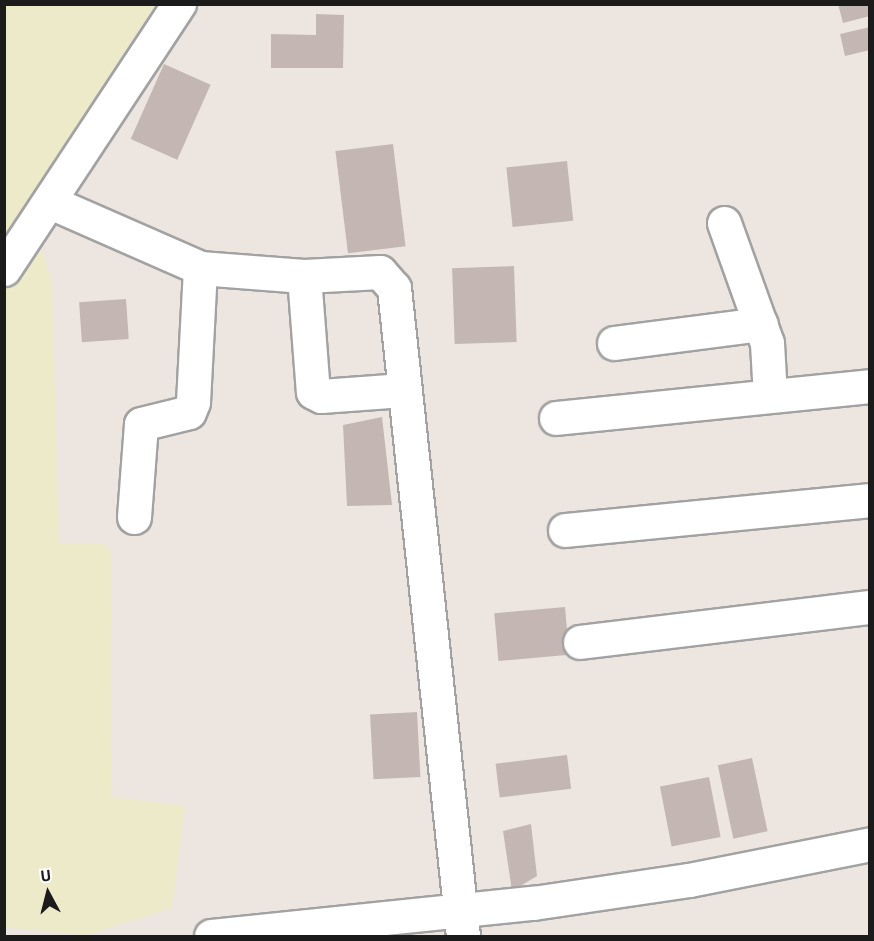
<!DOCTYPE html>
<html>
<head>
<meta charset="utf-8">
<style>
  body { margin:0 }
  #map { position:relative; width:874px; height:941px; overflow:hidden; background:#ede6e0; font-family:"Titillium Web",sans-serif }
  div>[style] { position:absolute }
  .farmland>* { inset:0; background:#edeaca }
  .building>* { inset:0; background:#c4b7b3; transform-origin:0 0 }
  .roads { filter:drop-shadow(2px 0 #a2a2a2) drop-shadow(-2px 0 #a2a2a2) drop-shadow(0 2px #a2a2a2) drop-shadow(0 -2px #a2a2a2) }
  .minor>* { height:33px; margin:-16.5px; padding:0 16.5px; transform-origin:16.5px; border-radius:16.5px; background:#fff }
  span { translate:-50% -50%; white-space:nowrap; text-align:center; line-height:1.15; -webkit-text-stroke:4.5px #fff; paint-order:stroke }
  .frame { position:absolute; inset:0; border:6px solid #1b1b1b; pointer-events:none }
  .north { position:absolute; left:18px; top:863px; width:60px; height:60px; -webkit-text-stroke:4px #fff; paint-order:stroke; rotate:353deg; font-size:16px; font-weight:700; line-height:24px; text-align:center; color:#1b1b1b }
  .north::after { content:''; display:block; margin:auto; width:21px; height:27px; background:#1b1b1b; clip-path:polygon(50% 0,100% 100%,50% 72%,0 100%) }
</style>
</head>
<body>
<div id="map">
  <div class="farmland">
    <div style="clip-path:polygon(5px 4px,155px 5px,5px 235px,4px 5px)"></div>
    <div style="clip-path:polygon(26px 251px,44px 253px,52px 284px,59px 544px,104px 544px,112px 552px,111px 797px,185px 806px,172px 908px,86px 935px,5px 927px,4px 284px)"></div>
  </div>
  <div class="building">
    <div style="clip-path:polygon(838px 4px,870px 4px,870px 16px,843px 23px)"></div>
    <div style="clip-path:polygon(316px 14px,344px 15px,343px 68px,271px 68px,271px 34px,316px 35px)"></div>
    <div style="clip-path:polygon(870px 27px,870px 50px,845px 56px,840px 34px)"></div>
    <div style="left:164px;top:64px;width:51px;height:82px;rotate:24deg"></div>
    <div style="left:393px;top:144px;width:103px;height:58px;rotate:83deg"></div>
    <div style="left:567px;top:161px;width:60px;height:61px;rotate:84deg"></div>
    <div style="left:514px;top:266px;width:76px;height:62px;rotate:88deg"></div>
    <div style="left:126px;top:299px;width:40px;height:47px;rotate:86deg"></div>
    <div style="clip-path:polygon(382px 417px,392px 505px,347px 506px,343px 425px)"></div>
    <div style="left:565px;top:607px;width:48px;height:71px;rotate:85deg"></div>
    <div style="left:417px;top:712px;width:65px;height:47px;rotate:87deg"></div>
    <div style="left:567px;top:755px;width:34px;height:72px;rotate:83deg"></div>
    <div style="left:752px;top:758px;width:75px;height:35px;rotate:78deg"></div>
    <div style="left:709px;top:777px;width:61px;height:50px;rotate:79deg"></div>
    <div style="clip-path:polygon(531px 824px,537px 876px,512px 891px,503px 831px)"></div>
  </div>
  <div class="roads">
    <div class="minor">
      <div style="left:50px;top:202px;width:164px;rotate:23.7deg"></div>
      <div style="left:200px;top:268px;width:104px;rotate:4.4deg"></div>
      <div style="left:304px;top:276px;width:76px;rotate:-3deg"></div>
      <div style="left:380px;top:272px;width:21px;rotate:49deg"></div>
      <div style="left:394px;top:288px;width:652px;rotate:83.92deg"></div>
      <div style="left:724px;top:223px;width:127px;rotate:70.3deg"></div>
      <div style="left:767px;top:343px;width:53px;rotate:86.8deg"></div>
      <div style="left:4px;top:269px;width:318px;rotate:-56.6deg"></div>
      <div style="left:304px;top:276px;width:116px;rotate:85.6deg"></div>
      <div style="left:313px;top:392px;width:9px;rotate:27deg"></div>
      <div style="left:321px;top:396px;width:82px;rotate:-4.2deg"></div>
      <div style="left:614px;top:343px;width:148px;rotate:-7.4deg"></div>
      <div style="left:556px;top:418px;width:316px;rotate:-5.8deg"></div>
      <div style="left:134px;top:517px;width:93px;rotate:-85.7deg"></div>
      <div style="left:141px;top:424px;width:49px;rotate:-14deg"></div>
      <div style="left:189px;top:412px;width:11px;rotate:-68deg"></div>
      <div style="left:193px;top:402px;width:134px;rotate:-87deg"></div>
      <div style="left:565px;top:530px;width:306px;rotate:-5.6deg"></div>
      <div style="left:580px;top:642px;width:292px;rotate:-6.9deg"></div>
      <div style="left:211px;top:936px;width:324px;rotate:-5.9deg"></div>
      <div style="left:533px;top:903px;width:158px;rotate:-8.4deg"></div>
      <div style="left:689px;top:880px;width:185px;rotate:-11.2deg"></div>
    </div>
  </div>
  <div class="frame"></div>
  <div class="north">U</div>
</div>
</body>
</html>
